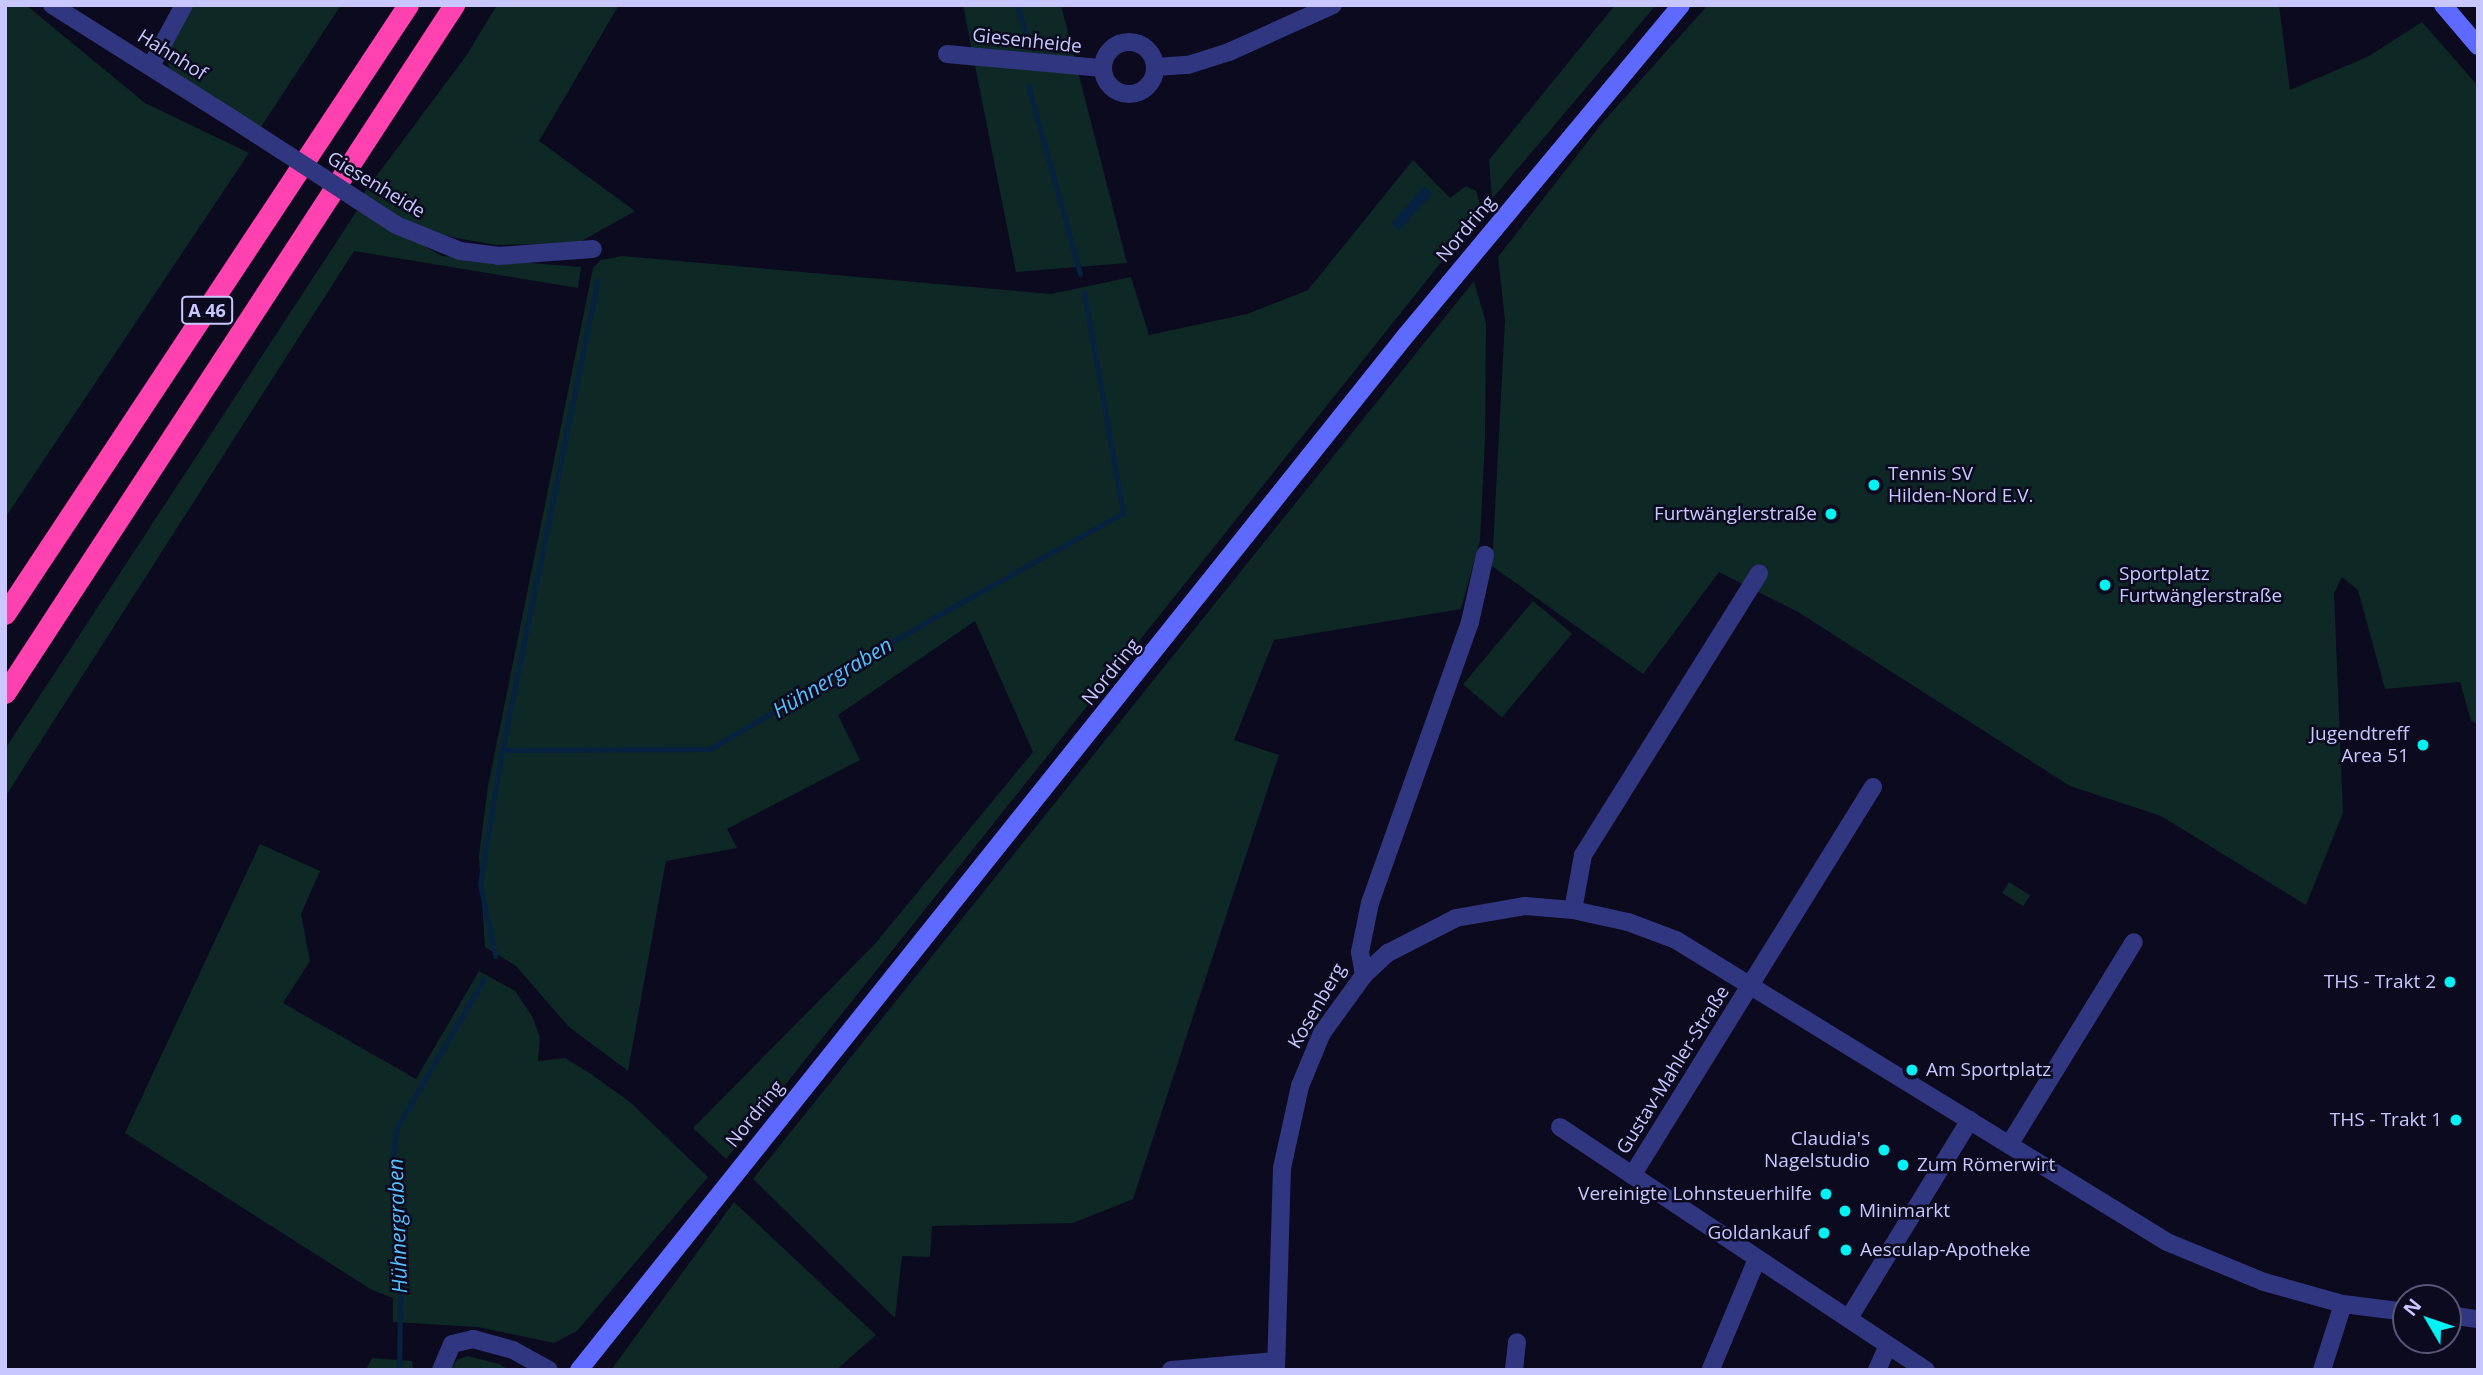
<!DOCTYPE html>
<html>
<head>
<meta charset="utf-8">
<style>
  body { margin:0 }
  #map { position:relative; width:2483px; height:1375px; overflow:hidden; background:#0c0a1e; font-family:"Open Sans",sans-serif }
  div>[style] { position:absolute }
  .green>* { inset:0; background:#0d2825; transform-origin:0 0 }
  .water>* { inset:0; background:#072140; transform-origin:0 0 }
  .stream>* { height:5px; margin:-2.5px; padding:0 2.5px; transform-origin:2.5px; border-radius:2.5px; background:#072140 }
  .street>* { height:18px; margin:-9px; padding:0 9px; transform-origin:9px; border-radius:9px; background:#313681 }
  .street>.ring { margin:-9px; padding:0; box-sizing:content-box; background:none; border:18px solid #313681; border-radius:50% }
  .secondary>* { height:18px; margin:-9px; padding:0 9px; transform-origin:9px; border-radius:9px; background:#5e6aff }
  .highway>* { height:21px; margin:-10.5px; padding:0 10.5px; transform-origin:10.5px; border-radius:10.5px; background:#ff42af }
  .street-bridge>* { height:18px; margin:-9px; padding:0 9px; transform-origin:9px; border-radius:9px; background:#313681 }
  .dots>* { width:19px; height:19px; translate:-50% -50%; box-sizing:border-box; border:4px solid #0c0a1e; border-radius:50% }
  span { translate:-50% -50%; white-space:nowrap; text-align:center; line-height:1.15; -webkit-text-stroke:5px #0c0a1e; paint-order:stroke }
  .shield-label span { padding:2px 5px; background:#0c0a1e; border:2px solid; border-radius:5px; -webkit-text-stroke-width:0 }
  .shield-label { font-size:18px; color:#c8c7ff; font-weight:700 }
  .street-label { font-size:19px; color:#c8c7ff }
  .poi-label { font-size:19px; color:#c8c7ff }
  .left { translate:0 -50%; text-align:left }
  .right { translate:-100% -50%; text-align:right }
  .water-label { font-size:21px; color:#55c1ff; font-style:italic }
  .frame { position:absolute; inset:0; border:7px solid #c8c7ff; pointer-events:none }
  .north { position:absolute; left:2392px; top:1284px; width:70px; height:70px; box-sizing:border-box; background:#0c0a1e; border:2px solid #575678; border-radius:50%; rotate:309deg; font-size:19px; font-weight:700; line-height:28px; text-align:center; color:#c8c7ff }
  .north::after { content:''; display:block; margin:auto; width:24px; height:32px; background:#00f2f2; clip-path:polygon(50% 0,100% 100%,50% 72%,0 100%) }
</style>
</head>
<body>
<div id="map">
  <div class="green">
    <div style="clip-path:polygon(5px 5px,26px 5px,145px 103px,249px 153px,5px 518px)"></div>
    <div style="clip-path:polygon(192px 5px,341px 5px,259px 130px,169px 68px,165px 50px)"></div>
    <div style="clip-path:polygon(497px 5px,619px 5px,539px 141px,635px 211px,578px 243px,496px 245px,456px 238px,414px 227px,363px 194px,466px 56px)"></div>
    <div style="clip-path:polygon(963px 5px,1061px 5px,1127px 263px,1016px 272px)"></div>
    <div style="clip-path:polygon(1615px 5px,1656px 5px,1492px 199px,1489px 160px)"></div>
    <div style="clip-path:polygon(1708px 5px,2279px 5px,2290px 90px,2369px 56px,2422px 22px,2478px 86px,2478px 724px,2471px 721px,2460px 682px,2385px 689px,2358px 590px,2342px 577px,2334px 593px,2343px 813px,2306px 905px,2161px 816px,2070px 786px,1798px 612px,1719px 572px,1643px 674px,1492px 566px,1505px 320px,1498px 257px,1603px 122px)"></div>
    <div style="clip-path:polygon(1413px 160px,1450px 198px,1466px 186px,1476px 191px,1482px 211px,726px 1159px,693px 1128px,874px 945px,1033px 752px,975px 621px,838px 715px,860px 760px,727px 829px,737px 848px,666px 861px,628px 1071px,569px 1027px,516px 966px,485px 947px,479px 856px,488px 786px,593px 268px,601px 260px,622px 256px,1051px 294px,1131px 277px,1149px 335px,1247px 314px,1308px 290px)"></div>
    <div style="clip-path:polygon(358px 209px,442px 256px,581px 267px,578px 288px,354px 251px,5px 797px,5px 749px)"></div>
    <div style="clip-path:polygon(1474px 281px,1486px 323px,1485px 440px,1480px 540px,1461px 609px,1274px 640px,1234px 740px,1279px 755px,1133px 1199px,1073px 1223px,932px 1226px,930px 1257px,902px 1256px,895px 1318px,753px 1179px)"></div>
    <div style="left:1533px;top:601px;width:51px;height:109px;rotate:40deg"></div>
    <div style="clip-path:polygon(260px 844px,320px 871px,301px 914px,310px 961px,283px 1003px,416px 1079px,479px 971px,515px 991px,532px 1016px,540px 1037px,538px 1061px,565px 1058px,591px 1074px,630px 1102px,708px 1177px,577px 1331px,554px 1343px,478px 1327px,393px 1322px,393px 1298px,372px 1290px,125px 1133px)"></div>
    <div style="left:2009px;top:882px;width:25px;height:13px;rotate:32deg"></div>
    <div style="clip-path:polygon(734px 1202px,876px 1335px,836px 1370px,611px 1370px)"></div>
    <div style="clip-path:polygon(468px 1356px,499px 1364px,509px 1370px,450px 1370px,458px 1359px)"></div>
    <div style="clip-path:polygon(372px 1358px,412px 1361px,413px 1370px,366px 1370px)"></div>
  </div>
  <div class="water">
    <div style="left:1424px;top:186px;width:11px;height:50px;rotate:41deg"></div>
  </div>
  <div class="stream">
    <div style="left:1017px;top:5px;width:39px;rotate:73deg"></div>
    <div style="left:1028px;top:85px;width:196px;rotate:74.6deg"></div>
    <div style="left:502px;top:750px;width:479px;rotate:-78.5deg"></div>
    <div style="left:495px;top:956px;width:74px;rotate:-101.8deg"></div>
    <div style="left:480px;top:884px;width:136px;rotate:-80.7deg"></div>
    <div style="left:502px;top:750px;width:208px;rotate:-0.3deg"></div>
    <div style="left:710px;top:749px;width:259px;rotate:-30.4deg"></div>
    <div style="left:933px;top:618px;width:217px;rotate:-28.9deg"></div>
    <div style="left:1123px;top:513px;width:224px;rotate:-100deg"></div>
    <div style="left:399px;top:1370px;width:133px;rotate:-89.1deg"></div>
    <div style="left:401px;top:1237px;width:71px;rotate:-98.1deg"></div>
    <div style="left:391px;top:1167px;width:40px;rotate:-81.5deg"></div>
    <div style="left:397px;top:1127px;width:172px;rotate:-59.6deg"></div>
  </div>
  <div class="street">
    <div style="left:52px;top:5px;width:214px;rotate:32.2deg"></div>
    <div class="ring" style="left:1103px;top:42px;width:34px;height:34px"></div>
    <div style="left:947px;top:54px;width:156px;rotate:5.2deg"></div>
    <div style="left:151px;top:66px;width:69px;rotate:-61.6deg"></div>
    <div style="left:1156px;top:67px;width:32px;rotate:-4deg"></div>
    <div style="left:1188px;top:65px;width:43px;rotate:-17.6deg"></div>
    <div style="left:1229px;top:52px;width:114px;rotate:-24.3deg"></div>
    <div style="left:396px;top:225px;width:69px;rotate:22.1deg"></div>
    <div style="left:460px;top:251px;width:38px;rotate:7deg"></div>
    <div style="left:498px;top:256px;width:95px;rotate:-4.2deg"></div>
    <div style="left:1873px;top:787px;width:457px;rotate:121.8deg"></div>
    <div style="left:1632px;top:1175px;width:353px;rotate:33.6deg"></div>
    <div style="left:1573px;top:910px;width:56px;rotate:-79.7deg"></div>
    <div style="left:1583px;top:855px;width:332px;rotate:-58deg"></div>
    <div style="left:1364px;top:975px;width:23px;rotate:-100deg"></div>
    <div style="left:1360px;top:952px;width:50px;rotate:-78.5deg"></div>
    <div style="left:1370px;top:903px;width:298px;rotate:-70.4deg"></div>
    <div style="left:1470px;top:622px;width:69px;rotate:-77.4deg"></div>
    <div style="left:1560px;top:1127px;width:87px;rotate:33.7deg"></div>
    <div style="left:2009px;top:1145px;width:238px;rotate:-58.4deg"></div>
    <div style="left:2448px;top:1315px;width:30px;rotate:8deg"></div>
    <div style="left:1849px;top:1318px;width:232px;rotate:-58.6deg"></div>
    <div style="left:1711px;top:1369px;width:119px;rotate:-67.3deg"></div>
    <div style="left:441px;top:1370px;width:28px;rotate:-67deg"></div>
    <div style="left:452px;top:1344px;width:22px;rotate:-13deg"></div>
    <div style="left:473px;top:1339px;width:41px;rotate:15.4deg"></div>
    <div style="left:513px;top:1350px;width:41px;rotate:29.1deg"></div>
    <div style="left:1171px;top:1370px;width:105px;rotate:-4.9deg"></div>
    <div style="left:1276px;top:1370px;width:202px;rotate:-88.3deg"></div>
    <div style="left:1282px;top:1168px;width:84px;rotate:-77.6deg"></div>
    <div style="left:1300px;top:1086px;width:57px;rotate:-67.5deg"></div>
    <div style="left:1322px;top:1033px;width:72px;rotate:-54.1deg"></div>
    <div style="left:1364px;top:975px;width:33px;rotate:-43deg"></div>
    <div style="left:1388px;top:953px;width:76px;rotate:-27.2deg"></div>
    <div style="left:1456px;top:918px;width:70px;rotate:-9.9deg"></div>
    <div style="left:1525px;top:906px;width:48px;rotate:4.8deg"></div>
    <div style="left:1573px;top:910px;width:56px;rotate:12.3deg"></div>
    <div style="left:1628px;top:922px;width:51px;rotate:20.6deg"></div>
    <div style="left:1676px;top:940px;width:576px;rotate:31.59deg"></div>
    <div style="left:2167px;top:1242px;width:105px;rotate:22.4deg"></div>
    <div style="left:2264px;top:1282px;width:82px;rotate:15.6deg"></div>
    <div style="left:2343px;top:1304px;width:64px;rotate:7.2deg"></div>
    <div style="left:1514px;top:1370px;width:28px;rotate:-84deg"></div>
    <div style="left:1877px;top:1370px;width:27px;rotate:-66deg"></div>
    <div style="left:2322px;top:1370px;width:69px;rotate:-72.3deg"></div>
  </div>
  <div class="secondary">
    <div style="left:2443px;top:5px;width:54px;rotate:49.5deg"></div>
    <div style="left:579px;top:1370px;width:1326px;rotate:-51.37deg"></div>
    <div style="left:1407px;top:334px;width:428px;rotate:-50.2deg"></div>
  </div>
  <div class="highway">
    <div style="left:5px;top:614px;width:730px;rotate:-56.51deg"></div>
    <div style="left:5px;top:693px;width:822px;rotate:-56.87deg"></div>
  </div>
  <div class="street-bridge">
    <div style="left:233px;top:119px;width:194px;rotate:33deg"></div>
  </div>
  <div class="dots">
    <div style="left:1874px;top:485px;background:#00f2f2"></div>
    <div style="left:1831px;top:514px;background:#00f2f2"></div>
    <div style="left:2105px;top:585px;background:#00f2f2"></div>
    <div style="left:2423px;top:745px;background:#00f2f2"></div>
    <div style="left:2450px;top:982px;background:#00f2f2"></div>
    <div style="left:1912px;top:1070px;background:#00f2f2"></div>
    <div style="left:2456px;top:1120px;background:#00f2f2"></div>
    <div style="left:1884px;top:1150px;background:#00f2f2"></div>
    <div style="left:1903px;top:1165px;background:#00f2f2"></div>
    <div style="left:1826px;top:1194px;background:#00f2f2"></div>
    <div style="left:1845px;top:1211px;background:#00f2f2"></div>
    <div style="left:1824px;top:1233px;background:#00f2f2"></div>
    <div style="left:1846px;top:1250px;background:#00f2f2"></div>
  </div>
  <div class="shield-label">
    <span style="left:207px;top:310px">A 46</span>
  </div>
  <div class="street-label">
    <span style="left:1027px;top:41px;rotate:6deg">Giesenheide</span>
    <span style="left:172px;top:55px;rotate:32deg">Hahnhof</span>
    <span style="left:376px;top:185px;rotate:31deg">Giesenheide</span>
    <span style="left:1466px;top:229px;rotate:-50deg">Nordring</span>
    <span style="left:1111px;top:672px;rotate:-51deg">Nordring</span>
    <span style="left:1317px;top:1006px;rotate:-60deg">Kosenberg</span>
    <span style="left:1673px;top:1070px;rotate:-58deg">Gustav-Mahler-Straße</span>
    <span style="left:755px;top:1114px;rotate:-51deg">Nordring</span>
  </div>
  <div class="poi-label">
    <span class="left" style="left:1888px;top:485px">Tennis SV<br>Hilden-Nord E.V.</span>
    <span class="right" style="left:1817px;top:514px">Furtwänglerstraße</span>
    <span class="left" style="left:2119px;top:585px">Sportplatz<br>Furtwänglerstraße</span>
    <span class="right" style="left:2409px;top:745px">Jugendtreff<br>Area 51</span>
    <span class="right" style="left:2436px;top:982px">THS - Trakt 2</span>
    <span class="left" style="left:1926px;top:1070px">Am Sportplatz</span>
    <span class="right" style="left:2442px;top:1120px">THS - Trakt 1</span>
    <span class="right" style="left:1870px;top:1150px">Claudia's<br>Nagelstudio</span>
    <span class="left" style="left:1917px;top:1165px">Zum Römerwirt</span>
    <span class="right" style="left:1812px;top:1194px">Vereinigte Lohnsteuerhilfe</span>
    <span class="left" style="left:1859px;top:1211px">Minimarkt</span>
    <span class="right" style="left:1810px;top:1233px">Goldankauf</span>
    <span class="left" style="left:1860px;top:1250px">Aesculap-Apotheke</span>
  </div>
  <div class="water-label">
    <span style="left:832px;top:677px;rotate:-31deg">Hühnergraben</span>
    <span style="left:397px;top:1226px;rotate:-92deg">Hühnergraben</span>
  </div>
  <div class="frame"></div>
  <div class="north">N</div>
</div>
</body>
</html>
